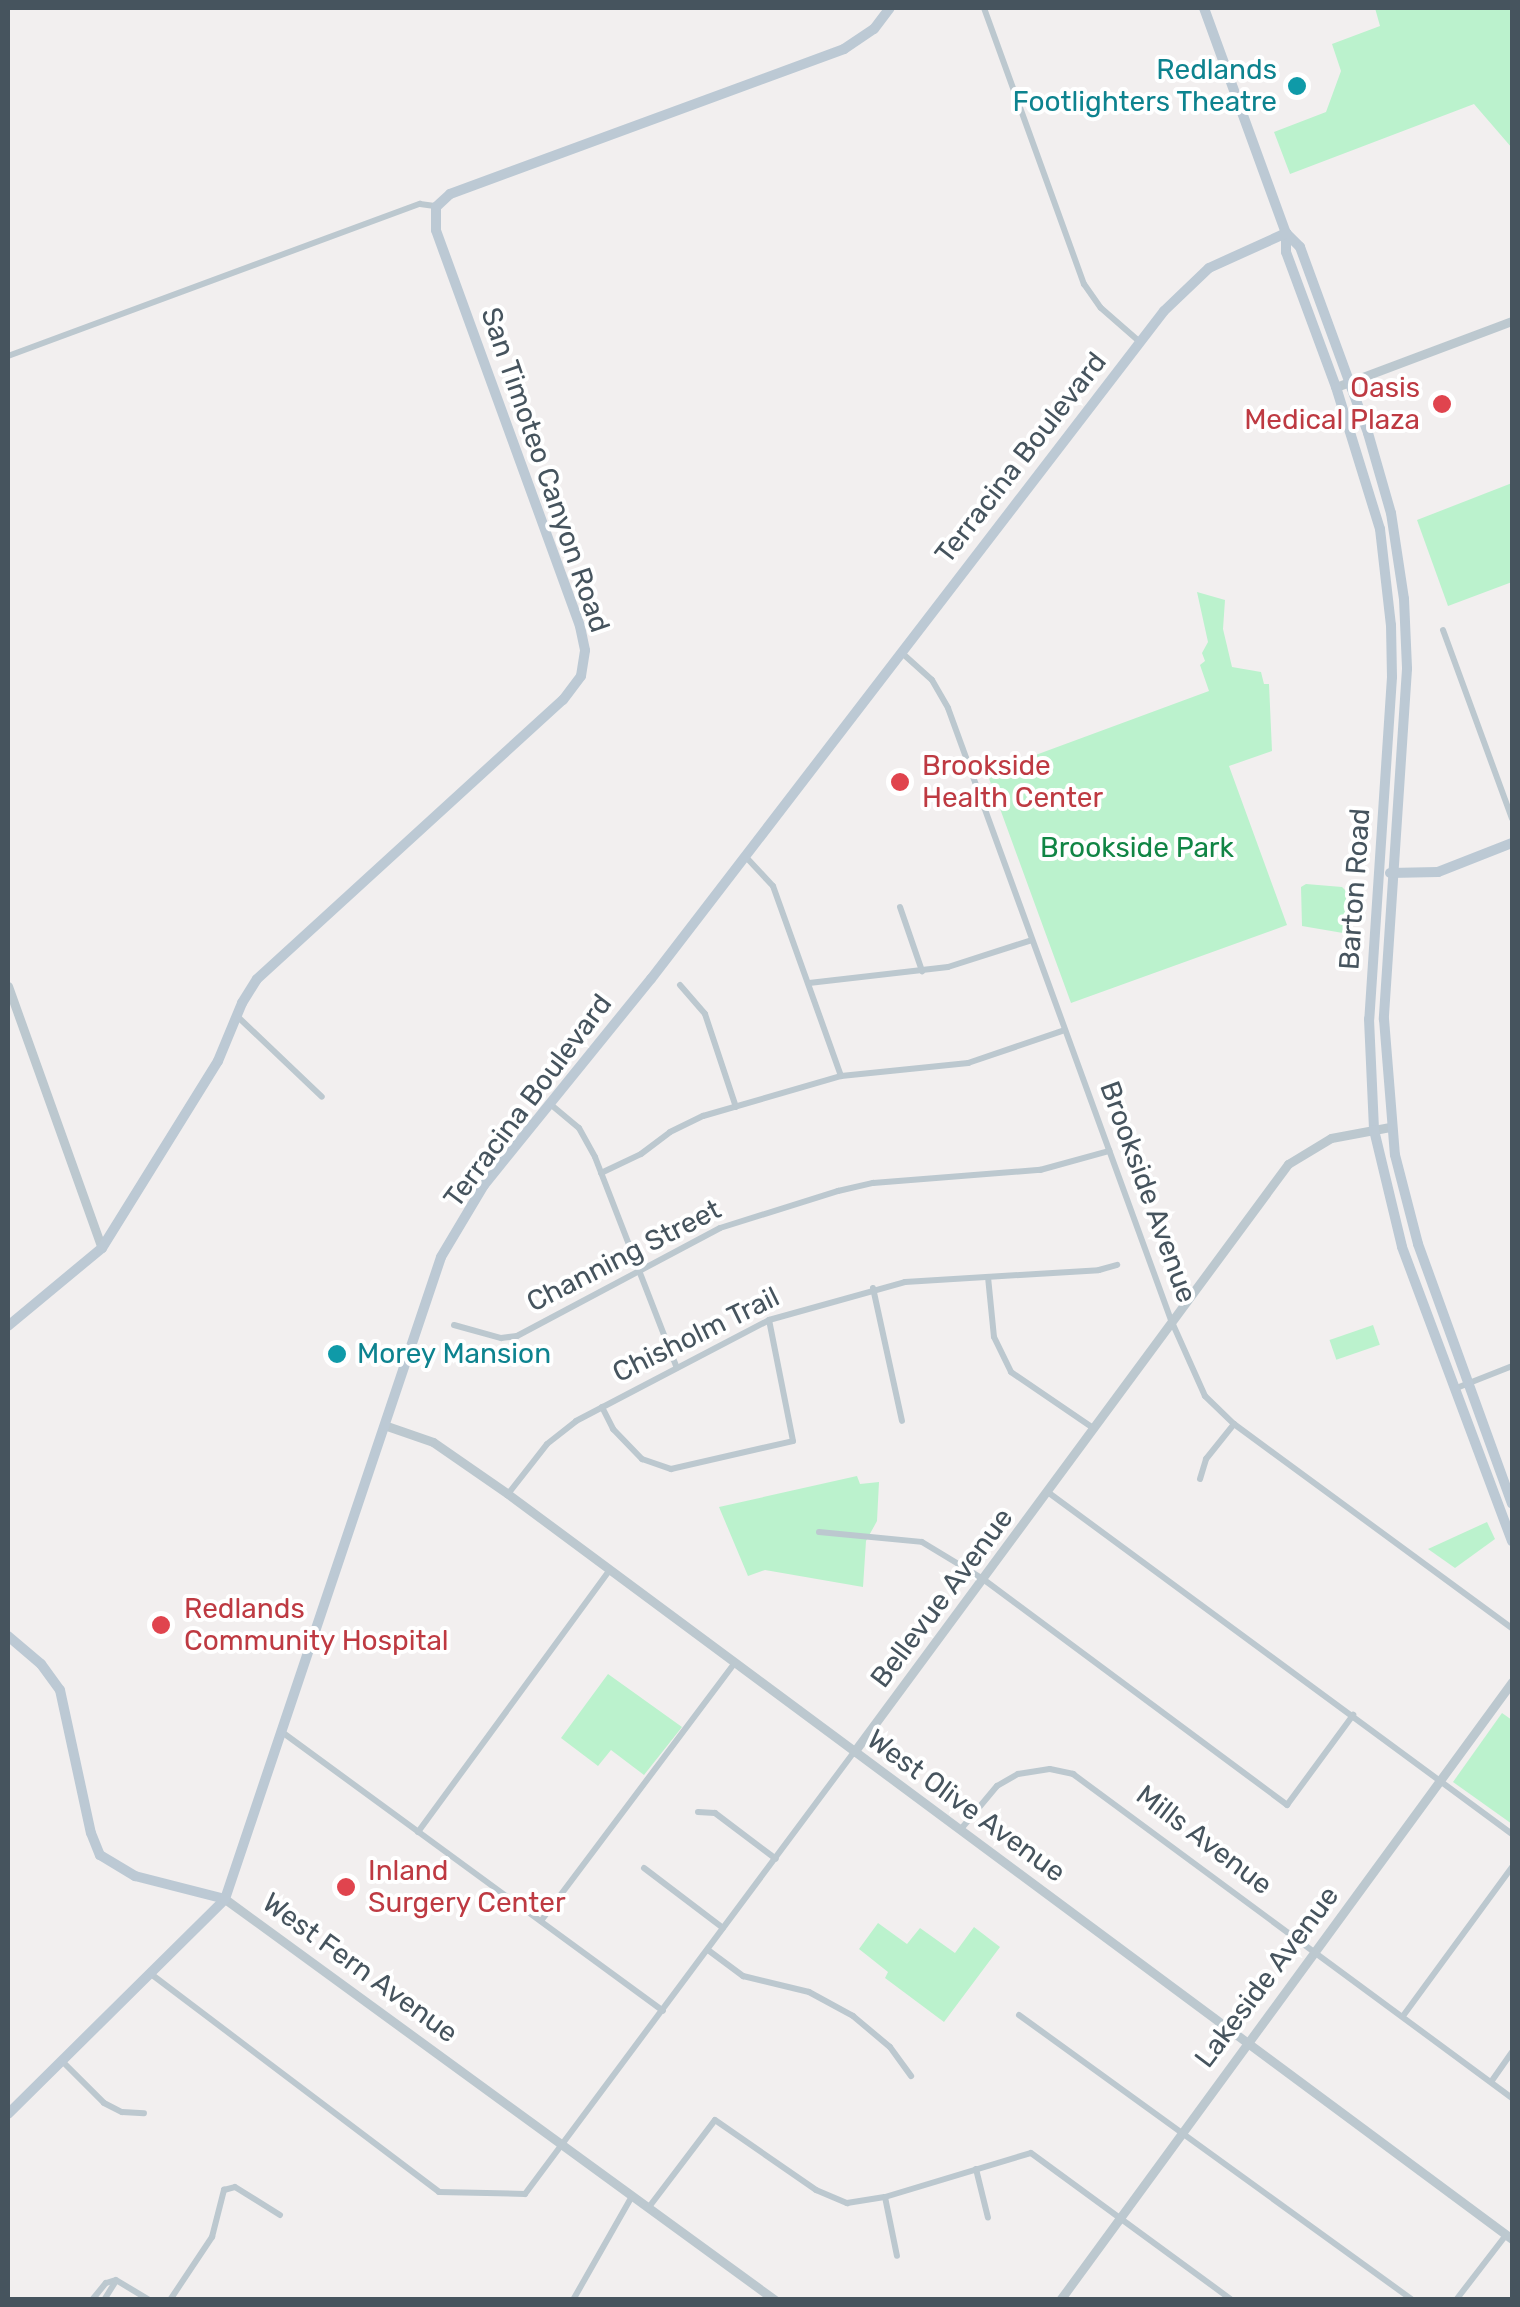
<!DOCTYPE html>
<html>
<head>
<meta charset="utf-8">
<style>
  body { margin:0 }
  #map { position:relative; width:1520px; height:2307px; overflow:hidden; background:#f2efef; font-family:Rubik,sans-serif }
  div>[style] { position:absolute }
  .green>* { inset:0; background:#bbf2cd; transform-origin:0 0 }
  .minor>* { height:6px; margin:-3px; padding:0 3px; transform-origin:3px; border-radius:3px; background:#bcc8cf }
  .tertiary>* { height:9px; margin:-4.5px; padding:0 4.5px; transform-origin:4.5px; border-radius:4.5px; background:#bcc8cf }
  .secondary>* { height:10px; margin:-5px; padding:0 5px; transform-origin:5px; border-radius:5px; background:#bcc9d4 }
  .dots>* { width:28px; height:28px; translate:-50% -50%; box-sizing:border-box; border:5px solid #fff; border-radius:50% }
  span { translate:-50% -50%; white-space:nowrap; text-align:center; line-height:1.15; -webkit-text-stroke:8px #fff; paint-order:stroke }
  .culture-label { font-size:28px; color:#0d838f }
  .right { translate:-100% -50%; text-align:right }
  .left { translate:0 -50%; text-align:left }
  .health-label { font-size:28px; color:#be3a42 }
  .street-label { font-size:28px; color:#46545e }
  .park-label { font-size:28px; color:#118545 }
  .frame { position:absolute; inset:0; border:10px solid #46545e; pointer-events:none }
</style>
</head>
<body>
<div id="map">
  <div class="green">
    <div style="clip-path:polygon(1375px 8px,1512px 8px,1512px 148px,1474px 104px,1290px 174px,1274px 132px,1326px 112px,1341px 71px,1332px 44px,1380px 26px)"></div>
    <div style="clip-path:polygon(1512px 483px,1512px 582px,1448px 606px,1417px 520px)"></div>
    <div style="clip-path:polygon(1197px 592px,1225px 600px,1223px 629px,1232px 667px,1261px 672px,1264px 684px,1269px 684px,1272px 751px,1229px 766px,1287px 925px,1071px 1003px,987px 773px,1209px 691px,1200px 665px,1205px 661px,1202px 653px,1208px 642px)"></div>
    <div style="clip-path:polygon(1306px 884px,1342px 887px,1346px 891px,1347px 928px,1343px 933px,1302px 926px,1301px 887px)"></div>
    <div style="left:1373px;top:1325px;width:21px;height:46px;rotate:71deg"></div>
    <div style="clip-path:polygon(857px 1476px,860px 1484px,879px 1482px,877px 1521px,866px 1541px,863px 1587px,765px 1570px,748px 1576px,719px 1507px)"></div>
    <div style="clip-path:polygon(1487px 1522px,1495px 1539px,1455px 1568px,1428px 1549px)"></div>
    <div style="clip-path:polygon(608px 1674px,682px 1727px,644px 1775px,611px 1750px,598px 1766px,561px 1738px)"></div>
    <div style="clip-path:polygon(1502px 1713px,1512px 1720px,1512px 1824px,1453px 1782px)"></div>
    <div style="clip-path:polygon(878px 1923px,907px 1944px,920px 1928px,955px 1953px,974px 1927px,1000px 1947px,944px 2022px,885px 1978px,888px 1972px,859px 1949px)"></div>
  </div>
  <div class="minor">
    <div style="left:984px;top:8px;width:294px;rotate:70.1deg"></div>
    <div style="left:1084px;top:284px;width:29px;rotate:55deg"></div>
    <div style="left:1101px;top:308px;width:52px;rotate:41.1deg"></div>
    <div style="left:8px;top:356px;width:439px;rotate:-20.3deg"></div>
    <div style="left:420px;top:204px;width:15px;rotate:8deg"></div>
    <div style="left:1443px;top:630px;width:201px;rotate:69.9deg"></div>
    <div style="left:902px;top:653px;width:40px;rotate:42deg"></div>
    <div style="left:932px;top:680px;width:32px;rotate:60deg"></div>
    <div style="left:948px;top:708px;width:651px;rotate:69.98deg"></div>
    <div style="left:1171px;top:1320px;width:83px;rotate:65.9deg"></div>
    <div style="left:1205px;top:1396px;width:40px;rotate:44deg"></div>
    <div style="left:1234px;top:1424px;width:345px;rotate:36.3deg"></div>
    <div style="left:745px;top:856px;width:41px;rotate:47deg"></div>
    <div style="left:773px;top:886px;width:202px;rotate:70.3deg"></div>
    <div style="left:900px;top:907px;width:68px;rotate:71deg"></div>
    <div style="left:809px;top:983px;width:140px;rotate:-6.6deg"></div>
    <div style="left:948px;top:967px;width:88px;rotate:-17.8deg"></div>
    <div style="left:680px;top:985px;width:38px;rotate:49deg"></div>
    <div style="left:705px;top:1014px;width:98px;rotate:71.6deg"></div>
    <div style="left:237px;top:1016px;width:117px;rotate:43.6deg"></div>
    <div style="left:549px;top:1103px;width:39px;rotate:40deg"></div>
    <div style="left:579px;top:1128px;width:33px;rotate:61deg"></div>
    <div style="left:595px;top:1157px;width:226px;rotate:68.8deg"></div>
    <div style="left:601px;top:1173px;width:44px;rotate:-25.4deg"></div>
    <div style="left:641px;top:1154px;width:36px;rotate:-37deg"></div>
    <div style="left:670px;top:1132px;width:37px;rotate:-26deg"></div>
    <div style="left:703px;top:1116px;width:144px;rotate:-16.2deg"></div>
    <div style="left:841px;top:1076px;width:128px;rotate:-5.8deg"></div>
    <div style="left:968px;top:1063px;width:102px;rotate:-18.8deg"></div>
    <div style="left:988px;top:1277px;width:60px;rotate:84.3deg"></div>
    <div style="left:994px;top:1337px;width:39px;rotate:64deg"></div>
    <div style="left:1011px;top:1372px;width:99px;rotate:34.3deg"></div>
    <div style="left:873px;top:1288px;width:136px;rotate:77.7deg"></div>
    <div style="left:454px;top:1325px;width:49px;rotate:15.5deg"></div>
    <div style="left:501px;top:1338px;width:16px;rotate:-7deg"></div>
    <div style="left:517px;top:1336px;width:230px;rotate:-28deg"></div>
    <div style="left:720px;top:1228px;width:124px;rotate:-17.4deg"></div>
    <div style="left:838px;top:1191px;width:36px;rotate:-13deg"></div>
    <div style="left:873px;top:1183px;width:168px;rotate:-4.5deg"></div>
    <div style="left:1040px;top:1170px;width:72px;rotate:-15.4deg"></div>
    <div style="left:1454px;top:1389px;width:62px;rotate:-21.6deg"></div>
    <div style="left:602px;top:1407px;width:25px;rotate:63deg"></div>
    <div style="left:613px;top:1429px;width:42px;rotate:46deg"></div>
    <div style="left:642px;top:1459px;width:31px;rotate:19deg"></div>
    <div style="left:671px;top:1469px;width:125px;rotate:-12.9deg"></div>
    <div style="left:793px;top:1441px;width:123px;rotate:-101.2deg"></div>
    <div style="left:1200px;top:1479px;width:21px;rotate:-73deg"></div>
    <div style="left:1206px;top:1459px;width:45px;rotate:-51.3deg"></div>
    <div style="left:1049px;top:1493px;width:575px;rotate:36.37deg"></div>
    <div style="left:508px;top:1494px;width:63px;rotate:-52deg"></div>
    <div style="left:547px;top:1444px;width:37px;rotate:-38deg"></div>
    <div style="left:576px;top:1421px;width:218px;rotate:-27.6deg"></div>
    <div style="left:769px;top:1320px;width:141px;rotate:-15.6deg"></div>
    <div style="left:905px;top:1282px;width:194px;rotate:-3.5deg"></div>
    <div style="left:1099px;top:1270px;width:19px;rotate:-16deg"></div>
    <div style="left:819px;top:1532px;width:103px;rotate:5.5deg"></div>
    <div style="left:922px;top:1542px;width:71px;rotate:31.2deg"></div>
    <div style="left:983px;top:1579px;width:379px;rotate:36.6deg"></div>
    <div style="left:1287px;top:1805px;width:112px;rotate:-53.7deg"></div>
    <div style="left:282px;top:1732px;width:472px;rotate:36.2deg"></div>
    <div style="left:698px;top:1812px;width:17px;rotate:3deg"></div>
    <div style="left:715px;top:1813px;width:76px;rotate:37deg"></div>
    <div style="left:961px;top:1829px;width:56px;rotate:-50.1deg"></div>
    <div style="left:997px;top:1786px;width:24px;rotate:-30deg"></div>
    <div style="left:1018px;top:1774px;width:32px;rotate:-9deg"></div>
    <div style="left:1050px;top:1769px;width:24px;rotate:12deg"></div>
    <div style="left:1073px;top:1774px;width:546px;rotate:36.43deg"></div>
    <div style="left:418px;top:1832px;width:323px;rotate:-53.8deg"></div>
    <div style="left:644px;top:1868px;width:99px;rotate:37.2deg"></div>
    <div style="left:541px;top:1921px;width:321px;rotate:-53.1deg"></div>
    <div style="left:708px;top:1950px;width:44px;rotate:36.6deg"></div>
    <div style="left:743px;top:1976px;width:68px;rotate:13.6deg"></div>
    <div style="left:809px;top:1992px;width:50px;rotate:28.6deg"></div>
    <div style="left:853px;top:2016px;width:48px;rotate:40deg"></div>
    <div style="left:890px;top:2047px;width:36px;rotate:54deg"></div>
    <div style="left:151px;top:1974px;width:361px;rotate:37.1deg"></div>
    <div style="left:439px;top:2192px;width:86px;rotate:1.3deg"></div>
    <div style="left:525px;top:2194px;width:551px;rotate:-53.34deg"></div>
    <div style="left:1019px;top:2015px;width:485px;rotate:35.9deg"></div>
    <div style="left:1403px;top:2016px;width:185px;rotate:-53.8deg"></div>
    <div style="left:62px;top:2061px;width:59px;rotate:45deg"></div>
    <div style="left:104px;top:2103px;width:20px;rotate:27deg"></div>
    <div style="left:122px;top:2112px;width:22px;rotate:3deg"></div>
    <div style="left:1491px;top:2082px;width:37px;rotate:-55deg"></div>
    <div style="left:976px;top:2169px;width:50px;rotate:76.2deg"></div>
    <div style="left:885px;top:2197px;width:60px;rotate:78.5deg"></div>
    <div style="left:649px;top:2207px;width:109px;rotate:-52.8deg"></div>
    <div style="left:715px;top:2120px;width:123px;rotate:34.7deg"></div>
    <div style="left:816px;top:2190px;width:34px;rotate:23deg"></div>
    <div style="left:847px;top:2203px;width:38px;rotate:-9deg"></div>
    <div style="left:885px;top:2197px;width:152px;rotate:-16.8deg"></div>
    <div style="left:1031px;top:2153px;width:249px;rotate:36.2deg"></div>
    <div style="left:92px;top:2300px;width:22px;rotate:-51deg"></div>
    <div style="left:106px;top:2283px;width:10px;rotate:-17deg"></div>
    <div style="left:116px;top:2280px;width:39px;rotate:31deg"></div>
    <div style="left:104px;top:2300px;width:22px;rotate:-58deg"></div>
    <div style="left:170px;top:2300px;width:76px;rotate:-56.3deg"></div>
    <div style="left:212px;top:2237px;width:49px;rotate:-75.7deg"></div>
    <div style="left:224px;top:2190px;width:11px;rotate:-15deg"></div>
    <div style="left:235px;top:2187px;width:53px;rotate:31.9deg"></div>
    <div style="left:573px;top:2300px;width:120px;rotate:-60.4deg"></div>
    <div style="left:1456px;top:2300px;width:82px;rotate:-52.4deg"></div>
  </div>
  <div class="tertiary">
    <div style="left:1336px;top:387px;width:188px;rotate:-20.6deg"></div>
    <div style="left:8px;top:986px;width:278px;rotate:70.3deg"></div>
    <div style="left:384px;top:1425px;width:52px;rotate:19.1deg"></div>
    <div style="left:433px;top:1442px;width:91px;rotate:34.7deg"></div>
    <div style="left:508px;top:1494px;width:1250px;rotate:36.58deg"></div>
    <div style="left:854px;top:1752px;width:731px;rotate:-53.57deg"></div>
    <div style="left:1288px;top:1164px;width:50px;rotate:-31.2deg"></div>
    <div style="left:1331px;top:1138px;width:60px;rotate:-10.6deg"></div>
    <div style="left:225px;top:1899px;width:681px;rotate:36.1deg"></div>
    <div style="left:1060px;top:2300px;width:766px;rotate:-53.82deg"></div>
  </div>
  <div class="secondary">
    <div style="left:1204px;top:8px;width:239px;rotate:70deg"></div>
    <div style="left:1286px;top:233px;width:19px;rotate:90deg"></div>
    <div style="left:1286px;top:252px;width:144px;rotate:69.7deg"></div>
    <div style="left:1336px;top:387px;width:149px;rotate:72.8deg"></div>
    <div style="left:1380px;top:529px;width:97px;rotate:83.5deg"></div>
    <div style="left:1391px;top:625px;width:52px;rotate:88.9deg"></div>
    <div style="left:1392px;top:677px;width:343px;rotate:93.8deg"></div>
    <div style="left:1369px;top:1019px;width:111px;rotate:87.4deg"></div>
    <div style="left:1374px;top:1130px;width:120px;rotate:76.5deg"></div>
    <div style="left:1402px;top:1247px;width:314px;rotate:69.5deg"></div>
    <div style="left:1286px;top:233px;width:20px;rotate:45deg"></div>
    <div style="left:1300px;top:247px;width:198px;rotate:69.9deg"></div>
    <div style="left:1368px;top:433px;width:83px;rotate:74deg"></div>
    <div style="left:1391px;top:513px;width:87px;rotate:81.4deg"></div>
    <div style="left:1404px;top:599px;width:70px;rotate:87.5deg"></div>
    <div style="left:1407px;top:669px;width:351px;rotate:93.8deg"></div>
    <div style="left:1384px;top:1019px;width:136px;rotate:85.4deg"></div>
    <div style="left:1395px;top:1155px;width:92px;rotate:75.5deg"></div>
    <div style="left:1418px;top:1244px;width:276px;rotate:70.1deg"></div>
    <div style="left:1390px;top:873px;width:48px;rotate:-1.2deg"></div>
    <div style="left:1438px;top:872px;width:79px;rotate:-21.4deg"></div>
    <div style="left:8px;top:1326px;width:122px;rotate:-39.7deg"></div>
    <div style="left:102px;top:1248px;width:220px;rotate:-58.2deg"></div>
    <div style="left:218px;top:1061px;width:63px;rotate:-67.5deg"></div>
    <div style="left:242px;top:1003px;width:28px;rotate:-58deg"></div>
    <div style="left:257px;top:979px;width:414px;rotate:-42.4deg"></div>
    <div style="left:563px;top:700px;width:30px;rotate:-53deg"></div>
    <div style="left:581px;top:676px;width:26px;rotate:-81deg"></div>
    <div style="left:585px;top:650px;width:25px;rotate:-102deg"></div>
    <div style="left:580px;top:626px;width:421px;rotate:-110deg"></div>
    <div style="left:436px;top:230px;width:23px;rotate:-90deg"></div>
    <div style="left:436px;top:207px;width:19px;rotate:-43deg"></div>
    <div style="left:450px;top:194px;width:420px;rotate:-20.2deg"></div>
    <div style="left:844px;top:49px;width:36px;rotate:-34deg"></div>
    <div style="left:874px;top:29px;width:26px;rotate:-53deg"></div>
    <div style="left:8px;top:1636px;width:43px;rotate:40.3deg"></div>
    <div style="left:41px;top:1664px;width:32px;rotate:54deg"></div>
    <div style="left:60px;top:1690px;width:146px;rotate:77.8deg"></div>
    <div style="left:91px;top:1833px;width:24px;rotate:68deg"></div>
    <div style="left:100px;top:1855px;width:41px;rotate:31deg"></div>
    <div style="left:135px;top:1876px;width:93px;rotate:14.3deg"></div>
    <div style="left:8px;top:2114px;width:305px;rotate:-44.7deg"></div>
    <div style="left:225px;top:1899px;width:677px;rotate:-71.4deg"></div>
    <div style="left:441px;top:1257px;width:84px;rotate:-59.2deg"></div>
    <div style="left:484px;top:1185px;width:265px;rotate:-51deg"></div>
    <div style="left:651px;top:979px;width:842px;rotate:-52.48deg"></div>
    <div style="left:1164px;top:311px;width:62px;rotate:-43.7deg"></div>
    <div style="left:1209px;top:268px;width:85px;rotate:-24.4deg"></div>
  </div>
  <div class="dots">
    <div style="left:1297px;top:86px;background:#0f9aa8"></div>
    <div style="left:1442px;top:404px;background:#e0444e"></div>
    <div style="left:900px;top:782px;background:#e0444e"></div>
    <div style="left:337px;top:1354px;background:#0f9aa8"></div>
    <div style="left:161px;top:1625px;background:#e0444e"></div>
    <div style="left:346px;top:1887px;background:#e0444e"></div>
  </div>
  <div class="culture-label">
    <span class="right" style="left:1277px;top:86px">Redlands<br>Footlighters Theatre</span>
    <span class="left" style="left:357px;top:1354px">Morey Mansion</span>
  </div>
  <div class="health-label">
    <span class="right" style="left:1420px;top:404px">Oasis<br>Medical Plaza</span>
    <span class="left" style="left:922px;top:782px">Brookside<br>Health Center</span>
    <span class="left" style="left:184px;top:1625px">Redlands<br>Community Hospital</span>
    <span class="left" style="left:368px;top:1887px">Inland<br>Surgery Center</span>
  </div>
  <div class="street-label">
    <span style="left:1021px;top:458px;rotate:-52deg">Terracina Boulevard</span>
    <span style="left:545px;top:470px;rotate:71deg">San Timoteo Canyon Road</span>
    <span style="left:1355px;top:889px;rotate:-86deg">Barton Road</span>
    <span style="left:528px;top:1101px;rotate:-53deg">Terracina Boulevard</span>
    <span style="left:1148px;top:1192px;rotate:70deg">Brookside Avenue</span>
    <span style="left:624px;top:1256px;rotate:-27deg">Channing Street</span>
    <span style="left:696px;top:1335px;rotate:-26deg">Chisholm Trail</span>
    <span style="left:942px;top:1598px;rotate:-53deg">Bellevue Avenue</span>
    <span style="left:966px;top:1806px;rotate:36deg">West Olive Avenue</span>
    <span style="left:1204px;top:1840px;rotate:37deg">Mills Avenue</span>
    <span style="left:360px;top:1968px;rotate:36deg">West Fern Avenue</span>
    <span style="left:1267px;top:1977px;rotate:-53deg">Lakeside Avenue</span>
  </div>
  <div class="park-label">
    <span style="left:1137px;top:848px">Brookside Park</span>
  </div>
  <div class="frame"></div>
</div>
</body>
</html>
